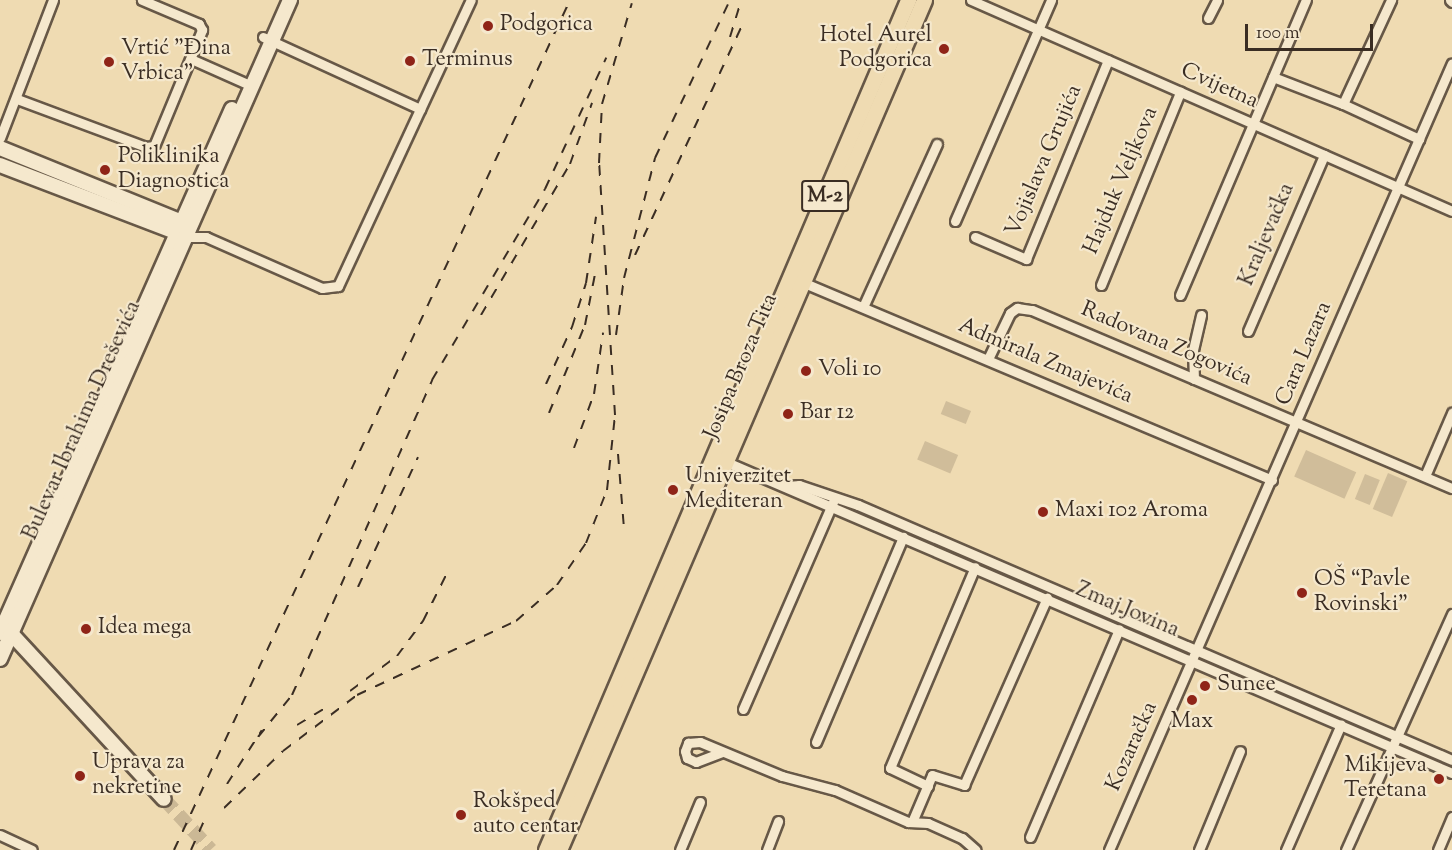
<!DOCTYPE html>
<html>
<head>
<meta charset="utf-8">
<style>
  body { margin:0 }
  #map { position:relative; width:1452px; height:850px; overflow:hidden; background:#efdbb2; font-family:"Sorts Mill Goudy",serif }
  div>[style] { position:absolute }
  .green>* { inset:0; background:#d0bd9a; transform-origin:0 0 }
  .secondary-tunnel>* { height:14px; margin-top:-7px; transform-origin:0; background:repeating-linear-gradient(90deg,#cbb895 0 14px,transparent 0 21px) }
  .roads { filter:drop-shadow(2px 0 #675847) drop-shadow(-2px 0 #675847) drop-shadow(0 2px #675847) drop-shadow(0 -2px #675847) }
  .street>* { height:9px; margin:-4.5px; padding:0 4.5px; transform-origin:4.5px; border-radius:4.5px; background:#f5e8cd }
  .secondary>* { height:14px; margin:-7px; padding:0 7px; transform-origin:7px; border-radius:7px; background:#f5e8cd }
  .primary>* { height:15px; margin:-7.5px; padding:0 7.5px; transform-origin:7.5px; border-radius:7.5px; background:#efdbb2 }
  .rail>* { height:2px; margin-top:-1px; transform-origin:0; background:repeating-linear-gradient(90deg,#3a2d23 0 10px,transparent 0 20px) }
  .dots>* { width:16px; height:16px; translate:-50% -50%; box-sizing:border-box; border:3px solid #f5e8cd; border-radius:50% }
  span { translate:-50% -50%; white-space:nowrap; text-align:center; line-height:1.15; -webkit-text-stroke:4.5px #f5e8cd; paint-order:stroke }
  .shield-label span { padding:2px 4px; background:#f5e8cd; border:2px solid; border-radius:4px; -webkit-text-stroke-width:0 }
  .shield-label { font-size:21px; color:#3a2d23; font-weight:700 }
  .poi-label { font-size:22px; color:#3a2d23 }
  .left { translate:0 -50%; text-align:left }
  .right { translate:-100% -50%; text-align:right }
  .street-label { font-size:22px; color:#3a2d23 }
  .scale { position:absolute; left:1245px; top:24px; width:128px; height:27px; box-sizing:border-box; border:3px solid #3a2d23; border-top:0; padding-left:8px; font-size:18px; line-height:21px; white-space:nowrap; color:#3a2d23; -webkit-text-stroke:4px #f5e8cd; paint-order:stroke }
</style>
</head>
<body>
<div id="map">
  <div class="green">
    <div style="left:946px;top:401px;width:27px;height:14px;rotate:22deg"></div>
    <div style="left:925px;top:441px;width:36px;height:20px;rotate:23deg"></div>
    <div style="left:1306px;top:450px;width:55px;height:29px;rotate:24deg"></div>
    <div style="left:1388px;top:473px;width:21px;height:39px;rotate:23deg"></div>
    <div style="left:1365px;top:474px;width:16px;height:27px;rotate:22deg"></div>
  </div>
  <div class="secondary-tunnel">
    <div style="left:164px;top:799px;width:69px;rotate:47.3deg"></div>
  </div>
  <div class="roads">
    <div class="street">
      <div style="left:971px;top:0;width:525px;rotate:23.69deg"></div>
      <div style="left:1450px;top:0;width:3px;rotate:45deg"></div>
      <div style="left:1208px;top:18px;width:20px;rotate:-63deg"></div>
      <div style="left:263px;top:37px;width:173px;rotate:24.6deg"></div>
      <div style="left:191px;top:59px;width:67px;rotate:23.9deg"></div>
      <div style="left:1273px;top:77px;width:75px;rotate:21.1deg"></div>
      <div style="left:1343px;top:104px;width:115px;rotate:-65.2deg"></div>
      <div style="left:17px;top:99px;width:138px;rotate:20.4deg"></div>
      <div style="left:146px;top:147px;width:8px;rotate:-7deg"></div>
      <div style="left:154px;top:146px;width:126px;rotate:-67.5deg"></div>
      <div style="left:202px;top:30px;width:7px;rotate:-117deg"></div>
      <div style="left:199px;top:24px;width:62px;rotate:-157.2deg"></div>
      <div style="left:1343px;top:104px;width:84px;rotate:24.7deg"></div>
      <div style="left:0;top:138px;width:148px;rotate:-69deg"></div>
      <div style="left:955px;top:221px;width:241px;rotate:-66.5deg"></div>
      <div style="left:187px;top:237px;width:19px"></div>
      <div style="left:206px;top:237px;width:127px;rotate:23.7deg"></div>
      <div style="left:322px;top:288px;width:16px;rotate:-7deg"></div>
      <div style="left:338px;top:286px;width:315px;rotate:-65.1deg"></div>
      <div style="left:975px;top:237px;width:56px;rotate:23.3deg"></div>
      <div style="left:1026px;top:259px;width:215px;rotate:-67.6deg"></div>
      <div style="left:802px;top:282px;width:510px;rotate:22.84deg"></div>
      <div style="left:1101px;top:285px;width:209px;rotate:-67.7deg"></div>
      <div style="left:1180px;top:295px;width:321px;rotate:-66.9deg"></div>
      <div style="left:863px;top:307px;width:179px;rotate:-65.6deg"></div>
      <div style="left:1248px;top:331px;width:192px;rotate:-66.6deg"></div>
      <div style="left:988px;top:359px;width:51px;rotate:-64.4deg"></div>
      <div style="left:1010px;top:313px;width:9px;rotate:-36deg"></div>
      <div style="left:1017px;top:308px;width:15px;rotate:8deg"></div>
      <div style="left:1032px;top:310px;width:456px;rotate:23deg"></div>
      <div style="left:1194px;top:379px;width:29px;rotate:-92deg"></div>
      <div style="left:1193px;top:350px;width:36px;rotate:-77deg"></div>
      <div style="left:724px;top:461px;width:792px;rotate:23.2deg"></div>
      <div style="left:1425px;top:476px;width:69px;rotate:-66.8deg"></div>
      <div style="left:788px;top:486px;width:11px;rotate:-5deg"></div>
      <div style="left:799px;top:485px;width:62px;rotate:18.7deg"></div>
      <div style="left:858px;top:505px;width:646px;rotate:23.23deg"></div>
      <div style="left:743px;top:709px;width:226px;rotate:-66.5deg"></div>
      <div style="left:816px;top:742px;width:223px;rotate:-67deg"></div>
      <div style="left:722px;top:752px;width:28px;rotate:159deg"></div>
      <div style="left:696px;top:762px;width:10px;rotate:-156deg"></div>
      <div style="left:687px;top:758px;width:7px;rotate:-106deg"></div>
      <div style="left:685px;top:751px;width:9px;rotate:-69deg"></div>
      <div style="left:688px;top:743px;width:12px;rotate:-5deg"></div>
      <div style="left:700px;top:742px;width:89px;rotate:22.5deg"></div>
      <div style="left:782px;top:776px;width:55px;rotate:14.8deg"></div>
      <div style="left:835px;top:790px;width:80px;rotate:23.7deg"></div>
      <div style="left:908px;top:822px;width:20px;rotate:3deg"></div>
      <div style="left:928px;top:823px;width:37px;rotate:24deg"></div>
      <div style="left:962px;top:838px;width:18px;rotate:41deg"></div>
      <div style="left:928px;top:786px;width:42px;rotate:-154.7deg"></div>
      <div style="left:890px;top:768px;width:218px;rotate:-67.1deg"></div>
      <div style="left:912px;top:822px;width:51px;rotate:-66.9deg"></div>
      <div style="left:932px;top:775px;width:34px;rotate:17deg"></div>
      <div style="left:964px;top:785px;width:205px;rotate:-66.1deg"></div>
      <div style="left:0;top:835px;width:35px;rotate:25deg"></div>
      <div style="left:1030px;top:837px;width:226px;rotate:-66.8deg"></div>
      <div style="left:680px;top:850px;width:52px;rotate:-67.4deg"></div>
      <div style="left:767px;top:850px;width:31px;rotate:-69deg"></div>
      <div style="left:1109px;top:850px;width:858px;rotate:-66.45deg"></div>
      <div style="left:1199px;top:850px;width:107px;rotate:-67.5deg"></div>
      <div style="left:1286px;top:850px;width:137px;rotate:-66.4deg"></div>
      <div style="left:1346px;top:850px;width:259px;rotate:-65.8deg"></div>
      <div style="left:1438px;top:850px;width:36px;rotate:-67deg"></div>
    </div>
    <div class="secondary">
      <div style="left:0;top:148px;width:205px;rotate:22.1deg"></div>
      <div style="left:0;top:165px;width:196px;rotate:20.9deg"></div>
      <div style="left:7px;top:629px;width:231px;rotate:47.3deg"></div>
      <div style="left:0;top:633px;width:573px;rotate:-66.12deg"></div>
      <div style="left:0;top:659px;width:720px;rotate:-66.25deg"></div>
    </div>
    <div class="primary">
      <div style="left:546px;top:850px;width:924px;rotate:-66.93deg"></div>
      <div style="left:559px;top:850px;width:925px;rotate:-66.76deg"></div>
    </div>
  </div>
  <div class="rail">
    <div style="left:730px;top:37px;width:39px;rotate:-73deg"></div>
    <div style="left:635px;top:255px;width:251px;rotate:-65deg"></div>
    <div style="left:481px;top:315px;width:175px;rotate:-59.5deg"></div>
    <div style="left:570px;top:164px;width:65px;rotate:-70.2deg"></div>
    <div style="left:616px;top:335px;width:58px;rotate:-82deg"></div>
    <div style="left:624px;top:278px;width:124px;rotate:-75.5deg"></div>
    <div style="left:655px;top:158px;width:175px;rotate:-64.6deg"></div>
    <div style="left:546px;top:384px;width:63px;rotate:-65.5deg"></div>
    <div style="left:572px;top:327px;width:46px;rotate:-72.3deg"></div>
    <div style="left:586px;top:283px;width:67px;rotate:-81.4deg"></div>
    <div style="left:549px;top:413px;width:95px;rotate:-67.8deg"></div>
    <div style="left:585px;top:325px;width:52px;rotate:-78.9deg"></div>
    <div style="left:574px;top:448px;width:58px;rotate:-69.7deg"></div>
    <div style="left:594px;top:394px;width:62px;rotate:-81.6deg"></div>
    <div style="left:618px;top:454px;width:75px;rotate:85.4deg"></div>
    <div style="left:358px;top:587px;width:143px;rotate:-65.2deg"></div>
    <div style="left:350px;top:691px;width:59px;rotate:-36.7deg"></div>
    <div style="left:397px;top:656px;width:44px;rotate:-53.4deg"></div>
    <div style="left:423px;top:621px;width:56px;rotate:-63.4deg"></div>
    <div style="left:297px;top:725px;width:39px;rotate:-31deg"></div>
    <div style="left:258px;top:737px;width:54px;rotate:-51deg"></div>
    <div style="left:292px;top:695px;width:345px;rotate:-66deg"></div>
    <div style="left:432px;top:380px;width:222px;rotate:-59.4deg"></div>
    <div style="left:545px;top:189px;width:145px;rotate:-65deg"></div>
    <div style="left:227px;top:784px;width:64px;rotate:-57.1deg"></div>
    <div style="left:224px;top:808px;width:82px;rotate:-44deg"></div>
    <div style="left:283px;top:751px;width:93px;rotate:-37.1deg"></div>
    <div style="left:357px;top:695px;width:175px;rotate:-25deg"></div>
    <div style="left:516px;top:621px;width:55px;rotate:-41.3deg"></div>
    <div style="left:557px;top:585px;width:51px;rotate:-55.4deg"></div>
    <div style="left:586px;top:543px;width:57px;rotate:-68.4deg"></div>
    <div style="left:607px;top:490px;width:75px;rotate:-83.9deg"></div>
    <div style="left:615px;top:415px;width:253px;rotate:-93.6deg"></div>
    <div style="left:599px;top:163px;width:59px;rotate:-87.1deg"></div>
    <div style="left:602px;top:104px;width:105px;rotate:-73.5deg"></div>
    <div style="left:174px;top:850px;width:938px;rotate:-65.02deg"></div>
    <div style="left:191px;top:850px;width:30px;rotate:-66deg"></div>
  </div>
  <div class="dots">
    <div style="left:488px;top:26px;background:#8f2418"></div>
    <div style="left:944px;top:49px;background:#8f2418"></div>
    <div style="left:410px;top:61px;background:#8f2418"></div>
    <div style="left:109px;top:62px;background:#8f2418"></div>
    <div style="left:105px;top:170px;background:#8f2418"></div>
    <div style="left:806px;top:371px;background:#8f2418"></div>
    <div style="left:788px;top:414px;background:#8f2418"></div>
    <div style="left:673px;top:490px;background:#8f2418"></div>
    <div style="left:1043px;top:512px;background:#8f2418"></div>
    <div style="left:1302px;top:593px;background:#8f2418"></div>
    <div style="left:86px;top:629px;background:#8f2418"></div>
    <div style="left:1205px;top:686px;background:#8f2418"></div>
    <div style="left:1192px;top:700px;background:#8f2418"></div>
    <div style="left:80px;top:776px;background:#8f2418"></div>
    <div style="left:1439px;top:779px;background:#8f2418"></div>
    <div style="left:461px;top:815px;background:#8f2418"></div>
  </div>
  <div class="shield-label">
    <span style="left:825px;top:196px">M-2</span>
  </div>
  <div class="poi-label">
    <span class="left" style="left:500px;top:26px">Podgorica</span>
    <span class="right" style="left:932px;top:49px">Hotel Aurel<br>Podgorica</span>
    <span class="left" style="left:121px;top:62px">Vrtić "Đina<br>Vrbica"</span>
    <span class="left" style="left:422px;top:61px">Terminus</span>
    <span class="left" style="left:118px;top:170px">Poliklinika<br>Diagnostica</span>
    <span class="left" style="left:818px;top:371px">Voli 10</span>
    <span class="left" style="left:800px;top:414px">Bar 12</span>
    <span class="left" style="left:685px;top:490px">Univerzitet<br>Mediteran</span>
    <span class="left" style="left:1055px;top:512px">Maxi 102 Aroma</span>
    <span class="left" style="left:1314px;top:593px">OŠ “Pavle<br>Rovinski”</span>
    <span class="left" style="left:98px;top:629px">Idea mega</span>
    <span class="left" style="left:1217px;top:686px">Sunce</span>
    <span style="left:1192px;top:723px">Max</span>
    <span class="left" style="left:92px;top:776px">Uprava za<br>nekretine</span>
    <span class="right" style="left:1427px;top:779px">Mikijeva<br>Teretana</span>
    <span class="left" style="left:473px;top:815px">Rokšped<br>auto centar</span>
  </div>
  <div class="street-label">
    <span style="left:1219px;top:87px;rotate:24deg">Cvijetna</span>
    <span style="left:1045px;top:161px;rotate:-67deg">Vojislava Grujića</span>
    <span style="left:1122px;top:181px;rotate:-67deg">Hajduk Veljkova</span>
    <span style="left:1268px;top:235px;rotate:-67deg">Kraljevačka</span>
    <span style="left:1166px;top:345px;rotate:23deg">Radovana Zogovića</span>
    <span style="left:1305px;top:354px;rotate:-67deg">Cara Lazara</span>
    <span style="left:1045px;top:362px;rotate:23deg">Admirala Zmajevića</span>
    <span style="left:742px;top:367px;rotate:-67deg">Josipa Broza Tita</span>
    <span style="left:83px;top:421px;rotate:-66deg">Bulevar Ibrahima Dreševića</span>
    <span style="left:1127px;top:611px;rotate:23deg">Zmaj Jovina</span>
    <span style="left:1133px;top:747px;rotate:-66deg">Kozaračka</span>
  </div>
  <div class="scale">100 m</div>
</div>
</body>
</html>
